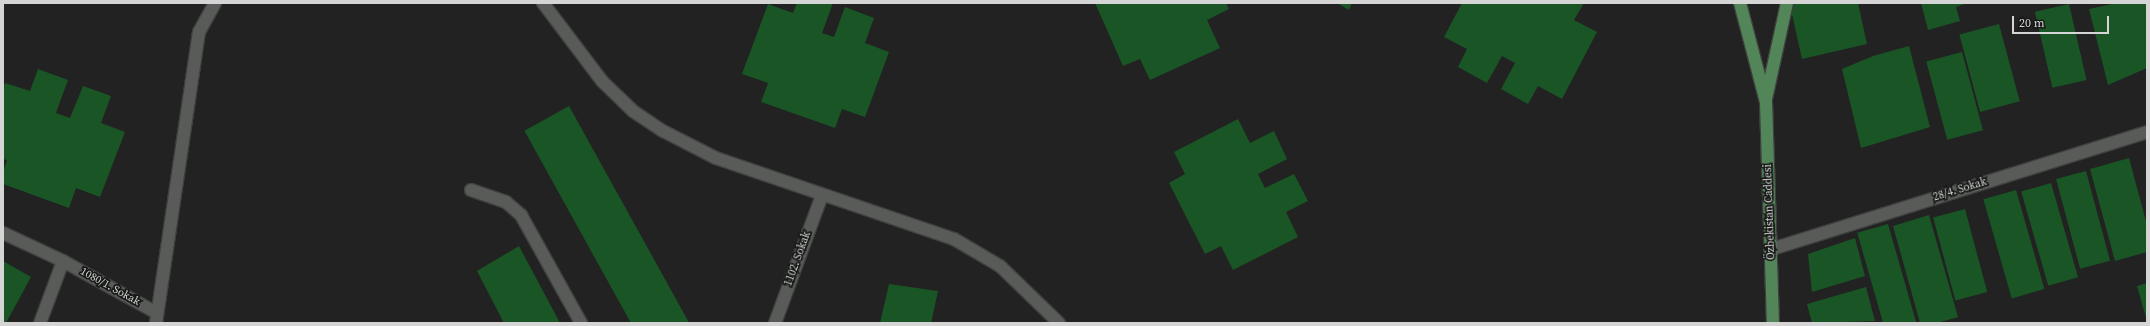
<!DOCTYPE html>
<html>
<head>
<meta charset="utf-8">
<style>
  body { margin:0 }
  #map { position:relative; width:2150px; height:326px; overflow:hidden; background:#212221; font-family:"Source Serif 4",serif }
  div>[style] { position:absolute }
  .building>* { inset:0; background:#1a5525; transform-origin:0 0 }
  .roads { filter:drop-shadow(1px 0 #3f403f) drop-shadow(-1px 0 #3f403f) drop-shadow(0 1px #3f403f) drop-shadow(0 -1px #3f403f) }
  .minor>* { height:12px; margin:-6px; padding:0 6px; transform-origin:6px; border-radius:6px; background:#595b59 }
  .major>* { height:12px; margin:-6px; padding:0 6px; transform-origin:6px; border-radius:6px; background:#528659 }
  span { translate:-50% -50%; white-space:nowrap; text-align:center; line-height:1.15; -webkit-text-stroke:3.5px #171917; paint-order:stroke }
  .street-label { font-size:11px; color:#d4d5d4 }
  .frame { position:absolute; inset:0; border:4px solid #d4d5d4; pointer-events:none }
  .scale { position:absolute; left:2012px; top:16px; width:97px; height:18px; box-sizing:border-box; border:2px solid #d4d5d4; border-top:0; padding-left:5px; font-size:12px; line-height:14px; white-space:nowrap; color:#d4d5d4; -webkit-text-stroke:3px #171917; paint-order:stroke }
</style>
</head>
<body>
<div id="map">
  <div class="building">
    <div style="clip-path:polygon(797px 3px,833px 3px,822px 33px,834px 37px,845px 7px,874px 18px,865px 43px,889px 52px,865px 117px,842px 109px,835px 128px,761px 102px,768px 83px,742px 74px,768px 4px,793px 13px)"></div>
    <div style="clip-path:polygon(1095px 3px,1226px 3px,1229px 9px,1207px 20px,1220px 48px,1150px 80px,1140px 59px,1123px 66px)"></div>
    <div style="clip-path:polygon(1337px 3px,1352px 3px,1349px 10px)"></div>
    <div style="clip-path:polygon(1462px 3px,1584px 3px,1574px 20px,1597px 32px,1562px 99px,1538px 86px,1528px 104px,1501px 89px,1515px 63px,1502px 56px,1487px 83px,1458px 67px,1467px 49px,1444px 37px)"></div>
    <div style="clip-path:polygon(1793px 3px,1858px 3px,1867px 44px,1802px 59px,1791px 10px)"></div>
    <div style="clip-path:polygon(1921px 3px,1968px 3px,1956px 7px,1960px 21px,1928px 30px)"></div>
    <div style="clip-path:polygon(2117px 3px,2147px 3px,2147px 68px,2108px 85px,2089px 9px)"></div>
    <div style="left:2069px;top:4px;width:78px;height:35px;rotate:77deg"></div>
    <div style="left:1999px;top:24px;width:80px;height:41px;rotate:75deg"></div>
    <div style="clip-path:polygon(1909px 46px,1930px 127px,1861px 148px,1842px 69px,1873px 56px)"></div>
    <div style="left:1962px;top:52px;width:81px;height:37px;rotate:75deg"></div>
    <div style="clip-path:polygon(38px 69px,68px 80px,56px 113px,70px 118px,83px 86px,111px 96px,101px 123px,125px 132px,100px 197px,76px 188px,69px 208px,3px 184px,3px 172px,7px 160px,3px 159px,3px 89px,5px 83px,30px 91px)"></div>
    <div style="left:569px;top:106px;width:248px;height:51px;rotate:61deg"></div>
    <div style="clip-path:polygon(1238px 119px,1250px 143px,1274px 131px,1287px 159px,1258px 174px,1265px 188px,1294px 174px,1308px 201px,1286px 212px,1298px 237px,1233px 270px,1221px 246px,1205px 254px,1169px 183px,1185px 174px,1174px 152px)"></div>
    <div style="clip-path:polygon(2129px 158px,2147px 225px,2147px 252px,2115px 261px,2090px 169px)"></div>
    <div style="left:2086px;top:171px;width:93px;height:31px;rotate:75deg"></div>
    <div style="left:2051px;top:183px;width:98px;height:31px;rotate:74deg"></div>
    <div style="left:2016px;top:190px;width:103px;height:34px;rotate:74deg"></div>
    <div style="left:1965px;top:209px;width:86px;height:33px;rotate:75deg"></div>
    <div style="clip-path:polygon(1929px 215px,1958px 317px,1937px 323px,1920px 323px,1893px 226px)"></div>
    <div style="left:1888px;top:224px;width:103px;height:32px;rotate:74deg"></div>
    <div style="clip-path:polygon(1855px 238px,1865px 276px,1812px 292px,1808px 254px)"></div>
    <div style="clip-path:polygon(519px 246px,560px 323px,504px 323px,477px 271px)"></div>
    <div style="clip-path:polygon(3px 261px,31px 277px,6px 323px,3px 323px)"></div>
    <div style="clip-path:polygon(2147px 283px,2147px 321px,2137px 286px)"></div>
    <div style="clip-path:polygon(889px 284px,938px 291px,931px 323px,880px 323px)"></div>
    <div style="clip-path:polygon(1866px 287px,1875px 321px,1812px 323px,1807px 304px)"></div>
  </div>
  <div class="roads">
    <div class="minor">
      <div style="left:543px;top:3px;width:98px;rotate:52.9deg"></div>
      <div style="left:602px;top:81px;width:43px;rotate:44.1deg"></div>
      <div style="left:633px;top:111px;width:36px;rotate:34deg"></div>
      <div style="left:663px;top:131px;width:59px;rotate:27deg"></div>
      <div style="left:716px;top:158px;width:251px;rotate:18.8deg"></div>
      <div style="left:954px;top:239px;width:53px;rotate:30.4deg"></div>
      <div style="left:1000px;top:266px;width:82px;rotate:44deg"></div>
      <div style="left:471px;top:190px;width:37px;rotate:19deg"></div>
      <div style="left:506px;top:202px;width:20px;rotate:41deg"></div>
      <div style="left:521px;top:215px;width:124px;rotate:60.9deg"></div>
      <div style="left:3px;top:233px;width:66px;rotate:25deg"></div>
      <div style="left:1772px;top:249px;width:393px;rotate:-17.3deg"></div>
      <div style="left:40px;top:323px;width:66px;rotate:-69.6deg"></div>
      <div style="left:63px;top:261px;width:107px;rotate:29deg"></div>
      <div style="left:156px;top:323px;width:294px;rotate:-81.6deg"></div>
      <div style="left:199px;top:32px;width:33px;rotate:-61deg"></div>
      <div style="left:775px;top:323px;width:136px;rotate:-69.8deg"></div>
    </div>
    <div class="major">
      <div style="left:1740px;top:3px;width:102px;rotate:75.3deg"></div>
      <div style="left:1766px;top:102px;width:221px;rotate:88.2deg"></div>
      <div style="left:1766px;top:99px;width:98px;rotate:-77.7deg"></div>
    </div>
  </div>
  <div class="street-label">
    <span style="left:1960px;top:190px;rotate:-17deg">28/4. Sokak</span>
    <span style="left:1770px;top:212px;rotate:-92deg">Özbekistan Caddesi</span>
    <span style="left:798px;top:259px;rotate:-70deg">1102. Sokak</span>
    <span style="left:110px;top:287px;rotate:29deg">1080/1. Sokak</span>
  </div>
  <div class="frame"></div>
  <div class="scale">20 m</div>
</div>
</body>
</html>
